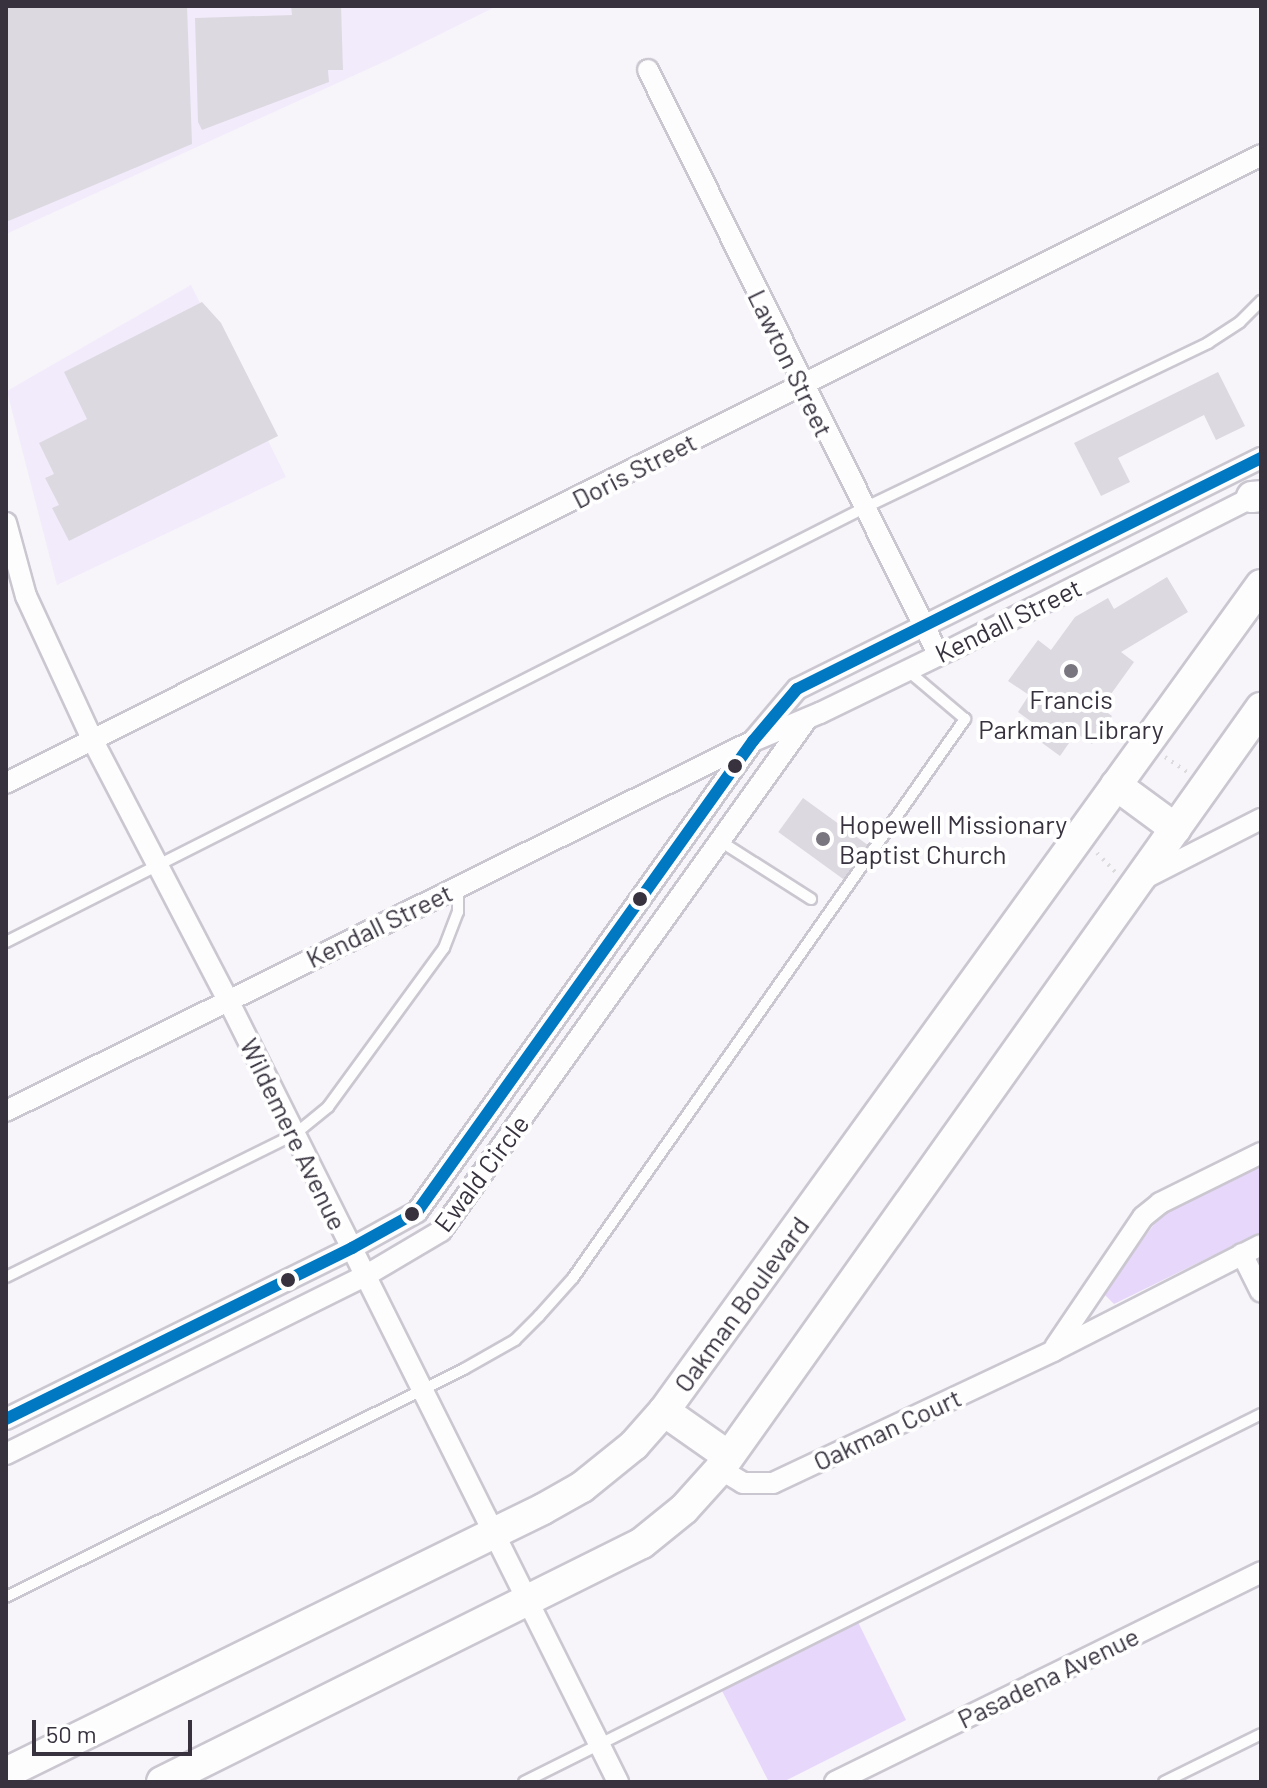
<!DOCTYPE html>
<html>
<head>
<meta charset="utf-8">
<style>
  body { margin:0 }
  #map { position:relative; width:1267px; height:1788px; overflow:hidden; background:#f7f4fa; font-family:Barlow,sans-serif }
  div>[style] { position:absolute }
  .built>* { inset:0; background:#f2ebfb }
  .green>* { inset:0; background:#e7d8fb }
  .building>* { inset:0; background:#ddd9e1; transform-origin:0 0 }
  .path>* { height:4px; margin-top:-2px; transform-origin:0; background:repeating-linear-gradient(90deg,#dbdadc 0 2px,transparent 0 8px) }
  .roads { filter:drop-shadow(2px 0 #cbc7d0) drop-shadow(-2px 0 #cbc7d0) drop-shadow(0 2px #cbc7d0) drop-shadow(0 -2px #cbc7d0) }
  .lane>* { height:10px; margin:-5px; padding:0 5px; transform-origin:5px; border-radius:5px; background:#fefdfe }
  .street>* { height:20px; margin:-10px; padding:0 10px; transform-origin:10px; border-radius:10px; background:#fefdfe }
  .secondary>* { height:30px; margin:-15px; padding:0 15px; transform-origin:15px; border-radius:15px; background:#fefdfe }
  .bus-1>* { height:12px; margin:-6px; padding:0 6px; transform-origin:6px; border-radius:6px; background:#0079c2 }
  .dots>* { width:22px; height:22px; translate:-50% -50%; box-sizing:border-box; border:4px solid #fff; border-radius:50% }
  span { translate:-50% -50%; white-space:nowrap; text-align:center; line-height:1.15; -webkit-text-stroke:8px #fff; paint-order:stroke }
  .street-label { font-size:26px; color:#37323e }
  .poi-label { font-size:26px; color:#37323e }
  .left { translate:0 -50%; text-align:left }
  .frame { position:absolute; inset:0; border:8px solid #37323e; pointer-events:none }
  .scale { position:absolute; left:32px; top:1720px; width:160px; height:36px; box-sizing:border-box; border:4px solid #37323e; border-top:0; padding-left:10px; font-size:24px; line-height:28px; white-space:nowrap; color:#37323e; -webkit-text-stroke:6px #fff; paint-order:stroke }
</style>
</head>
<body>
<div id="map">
  <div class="built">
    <div style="clip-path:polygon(6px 6px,497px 6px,390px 59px,6px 234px)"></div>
    <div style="clip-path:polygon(191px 285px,286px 477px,57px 585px,7px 391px)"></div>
  </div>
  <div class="green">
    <div style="clip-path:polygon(1261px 1164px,1261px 1232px,1114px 1304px,1103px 1293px,1158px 1219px,1175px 1207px)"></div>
    <div style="clip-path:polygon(857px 1620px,906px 1720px,783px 1782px,769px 1782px,720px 1687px)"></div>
  </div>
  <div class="building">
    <div style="clip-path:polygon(6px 6px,187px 6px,192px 144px,6px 222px)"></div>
    <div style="clip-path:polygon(291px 6px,341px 6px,343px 70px,328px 70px,329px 82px,202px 130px,198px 122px,195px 18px,292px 15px)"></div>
    <div style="clip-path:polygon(202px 302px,221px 323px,278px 436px,69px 541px,52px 508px,59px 505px,45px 478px,54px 474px,39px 443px,87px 419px,64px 372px)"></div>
    <div style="clip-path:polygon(1218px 372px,1245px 426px,1216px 440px,1204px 415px,1118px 458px,1130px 482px,1101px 496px,1074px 443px)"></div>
    <div style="clip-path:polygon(1167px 577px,1188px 612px,1121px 652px,1134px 662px,1101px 708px,1112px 716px,1092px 744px,1076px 733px,1060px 756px,1034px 737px,1040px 728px,1018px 712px,1029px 695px,1008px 681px,1038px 640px,1051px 650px,1075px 617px,1108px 598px,1114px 609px)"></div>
    <div style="left:803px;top:798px;width:81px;height:42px;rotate:36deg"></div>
  </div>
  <div class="path">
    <div style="left:1165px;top:757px;width:27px;rotate:34deg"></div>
    <div style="left:1097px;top:853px;width:28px;rotate:46deg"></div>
  </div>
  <div class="roads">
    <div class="lane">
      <div style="left:720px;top:841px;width:108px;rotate:32.5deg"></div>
      <div style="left:6px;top:942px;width:962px;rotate:-26.83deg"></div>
      <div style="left:864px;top:508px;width:382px;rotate:-25.6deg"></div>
      <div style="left:1208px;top:343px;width:38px;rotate:-33deg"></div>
      <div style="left:1240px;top:322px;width:30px;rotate:-45deg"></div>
      <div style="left:6px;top:1277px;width:322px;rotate:-26.3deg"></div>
      <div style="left:295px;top:1134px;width:43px;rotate:-39.3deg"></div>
      <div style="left:328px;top:1107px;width:197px;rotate:-53.9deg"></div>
      <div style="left:444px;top:948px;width:39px;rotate:-69deg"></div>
      <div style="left:458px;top:912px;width:25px;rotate:-90deg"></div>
      <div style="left:6px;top:1597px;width:512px;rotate:-26.46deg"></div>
      <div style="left:464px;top:1369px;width:59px;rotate:-29.6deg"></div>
      <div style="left:515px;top:1340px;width:34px;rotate:-45deg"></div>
      <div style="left:539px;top:1316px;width:51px;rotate:-48.2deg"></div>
      <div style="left:573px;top:1278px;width:683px;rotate:-54.96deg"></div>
      <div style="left:965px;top:719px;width:76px;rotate:-139.8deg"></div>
      <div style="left:524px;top:1782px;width:824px;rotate:-26.53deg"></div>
      <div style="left:1164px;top:1782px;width:108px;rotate:-26.3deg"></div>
    </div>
    <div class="street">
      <div style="left:648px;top:70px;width:652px;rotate:63.59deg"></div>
      <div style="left:6px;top:523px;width:76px;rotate:74.7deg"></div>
      <div style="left:26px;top:596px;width:160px;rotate:65.2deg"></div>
      <div style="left:93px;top:741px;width:292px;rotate:62.5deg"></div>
      <div style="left:228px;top:1000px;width:874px;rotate:63.49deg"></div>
      <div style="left:6px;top:783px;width:1403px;rotate:-26.58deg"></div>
      <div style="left:1143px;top:879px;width:132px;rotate:-27deg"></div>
      <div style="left:6px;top:1111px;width:834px;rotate:-26.35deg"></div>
      <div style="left:753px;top:741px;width:73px;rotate:-22.7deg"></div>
      <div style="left:820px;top:713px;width:147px;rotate:-25.9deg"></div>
      <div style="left:952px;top:649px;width:346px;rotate:-26.8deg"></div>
      <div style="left:1242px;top:1254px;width:42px;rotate:63.4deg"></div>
      <div style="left:1055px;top:1347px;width:157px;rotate:-55.9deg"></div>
      <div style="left:1143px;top:1217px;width:22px;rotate:-39deg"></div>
      <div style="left:1160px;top:1203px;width:113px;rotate:-26.3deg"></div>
      <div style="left:6px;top:1419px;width:386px;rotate:-26.3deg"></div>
      <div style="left:352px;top:1248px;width:74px;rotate:-29deg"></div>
      <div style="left:417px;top:1212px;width:579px;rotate:-54.5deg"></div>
      <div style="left:753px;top:741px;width:68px;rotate:-49.8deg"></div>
      <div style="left:797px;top:689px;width:518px;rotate:-26.47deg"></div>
      <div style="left:6px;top:1454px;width:401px;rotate:-26.4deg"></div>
      <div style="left:365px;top:1276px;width:88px;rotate:-30.6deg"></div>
      <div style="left:441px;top:1231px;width:629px;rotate:-54.44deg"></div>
      <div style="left:720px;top:1469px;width:27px;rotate:31deg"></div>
      <div style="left:743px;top:1483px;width:30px"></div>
      <div style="left:773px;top:1483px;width:310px;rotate:-25.2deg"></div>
      <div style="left:1053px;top:1351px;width:233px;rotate:-27deg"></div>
      <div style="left:835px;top:1782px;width:475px;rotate:-26.2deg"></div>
    </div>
    <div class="secondary">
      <div style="left:1252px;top:497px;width:9px;rotate:-6deg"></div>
      <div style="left:1116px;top:785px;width:74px;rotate:36.3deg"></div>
      <div style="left:664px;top:1411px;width:78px;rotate:35.1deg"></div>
      <div style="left:6px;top:1773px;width:598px;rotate:-26.18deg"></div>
      <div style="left:543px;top:1509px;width:45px;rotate:-29.4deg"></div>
      <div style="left:582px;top:1487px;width:67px;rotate:-38.9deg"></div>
      <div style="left:634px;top:1445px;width:45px;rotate:-48.6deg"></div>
      <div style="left:664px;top:1411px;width:1019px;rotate:-54.14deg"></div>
      <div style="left:162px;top:1782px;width:536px;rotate:-26.47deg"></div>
      <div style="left:642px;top:1543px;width:54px;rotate:-39deg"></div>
      <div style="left:684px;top:1509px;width:54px;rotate:-48deg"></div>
      <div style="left:720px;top:1469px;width:934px;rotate:-54.59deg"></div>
    </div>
  </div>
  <div class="bus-1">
    <div style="left:6px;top:1419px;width:386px;rotate:-26.3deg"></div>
    <div style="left:352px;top:1248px;width:74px;rotate:-29deg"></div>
    <div style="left:417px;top:1212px;width:579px;rotate:-54.5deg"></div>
    <div style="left:753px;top:741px;width:68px;rotate:-49.8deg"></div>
    <div style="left:797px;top:689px;width:518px;rotate:-26.47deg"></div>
  </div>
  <div class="dots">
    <div style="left:1071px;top:671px;background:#7a7680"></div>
    <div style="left:735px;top:766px;background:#37323e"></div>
    <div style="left:823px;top:839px;background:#7a7680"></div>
    <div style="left:640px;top:899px;background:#37323e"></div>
    <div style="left:412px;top:1214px;background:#37323e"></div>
    <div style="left:288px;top:1280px;background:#37323e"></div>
  </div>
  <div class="street-label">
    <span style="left:791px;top:363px;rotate:64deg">Lawton Street</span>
    <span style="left:634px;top:470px;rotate:-27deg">Doris Street</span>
    <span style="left:1008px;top:620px;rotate:-26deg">Kendall Street</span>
    <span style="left:379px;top:925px;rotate:-26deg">Kendall Street</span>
    <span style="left:294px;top:1134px;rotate:64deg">Wildemere Avenue</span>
    <span style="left:481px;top:1173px;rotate:-53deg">Ewald Circle</span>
    <span style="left:741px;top:1304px;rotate:-54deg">Oakman Boulevard</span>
    <span style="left:887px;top:1429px;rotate:-25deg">Oakman Court</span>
    <span style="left:1048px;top:1677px;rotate:-26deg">Pasadena Avenue</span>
  </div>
  <div class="poi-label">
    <span style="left:1071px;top:714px">Francis<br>Parkman Library</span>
    <span class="left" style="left:839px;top:839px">Hopewell Missionary<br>Baptist Church</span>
  </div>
  <div class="frame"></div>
  <div class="scale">50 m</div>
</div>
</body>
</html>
